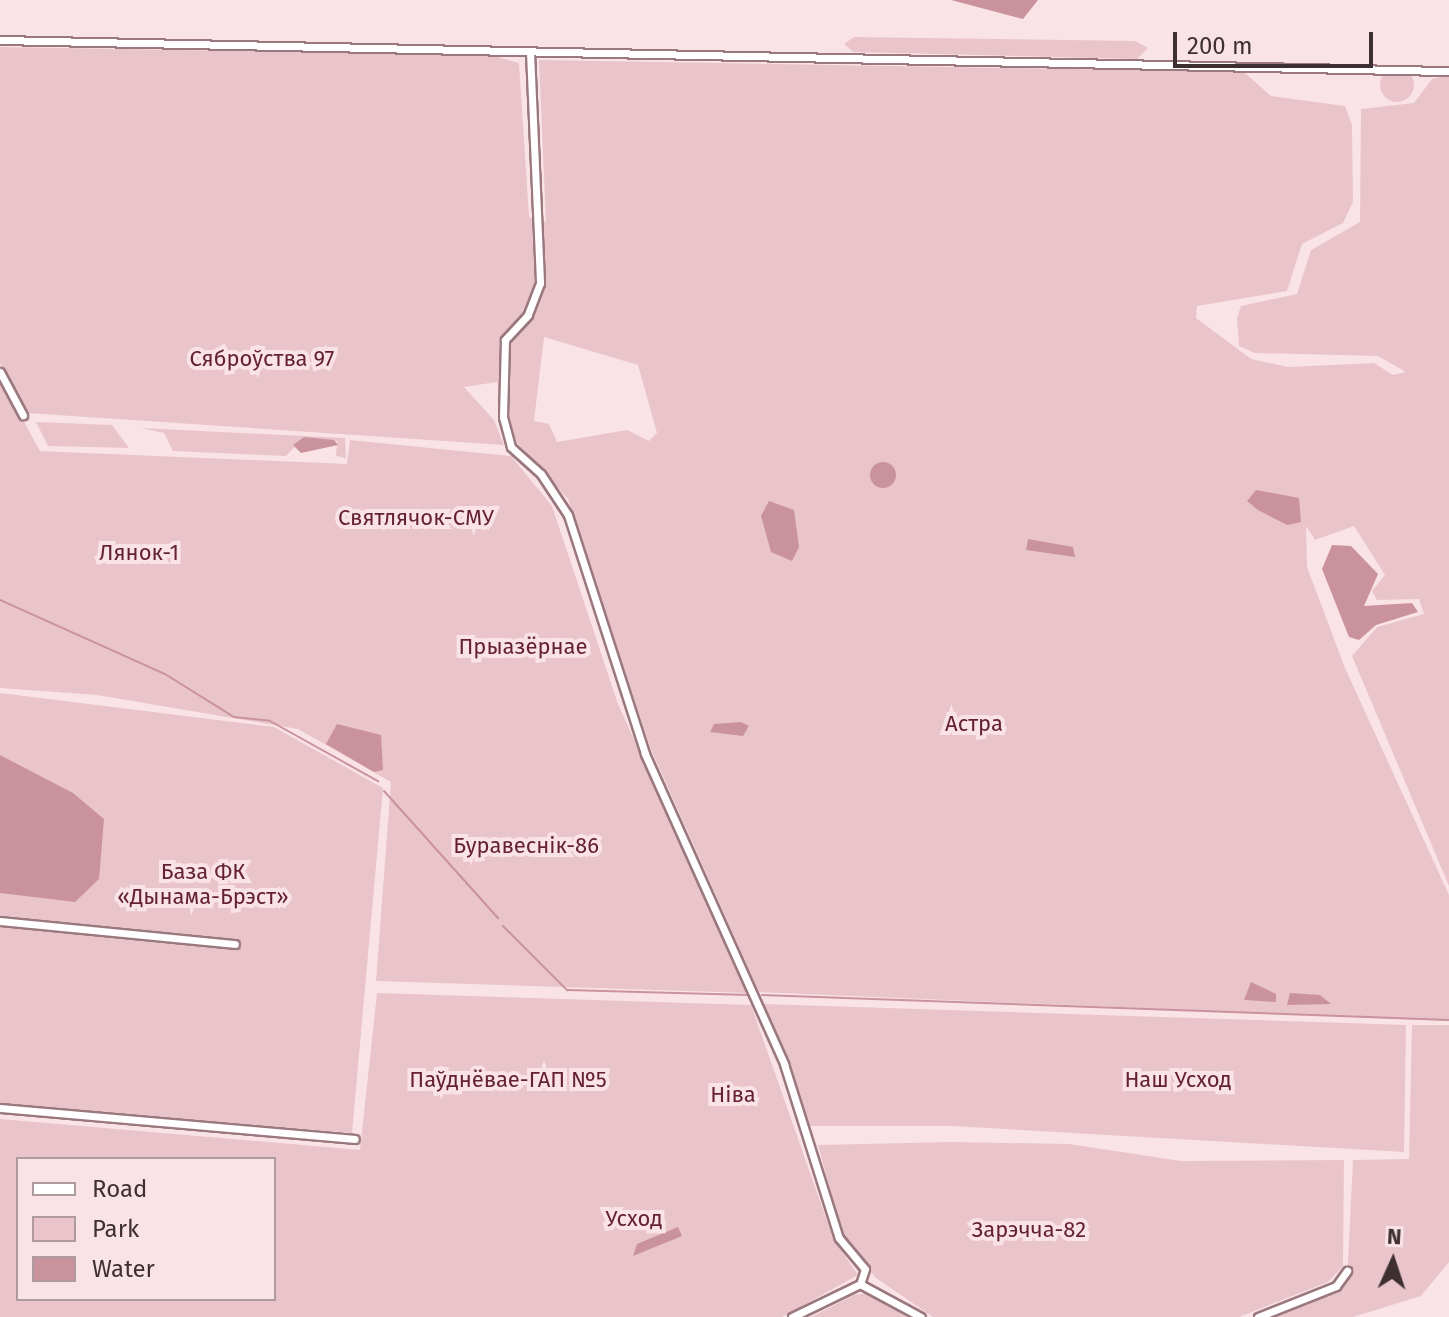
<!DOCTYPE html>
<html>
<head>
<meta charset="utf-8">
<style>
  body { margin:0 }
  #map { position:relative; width:1449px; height:1317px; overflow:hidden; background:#fae3e7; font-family:"Fira Sans",sans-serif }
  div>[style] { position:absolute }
  .green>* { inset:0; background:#e9c5cb }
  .round { border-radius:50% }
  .water>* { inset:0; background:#ca929d }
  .stream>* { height:2px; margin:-1px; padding:0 1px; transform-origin:1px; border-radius:1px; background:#ca929d }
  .roads { filter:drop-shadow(2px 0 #9a787e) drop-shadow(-2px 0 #9a787e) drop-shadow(0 2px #9a787e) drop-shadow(0 -2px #9a787e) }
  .minor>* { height:7px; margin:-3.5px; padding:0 3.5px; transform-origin:3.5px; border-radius:3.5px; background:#fff }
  span { translate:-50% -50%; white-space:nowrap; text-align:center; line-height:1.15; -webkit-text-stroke:8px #fae3e7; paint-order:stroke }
  .park-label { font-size:22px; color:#652134 }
  .legend { position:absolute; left:16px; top:1157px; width:260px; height:144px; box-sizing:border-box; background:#fae3e7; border:2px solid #af9b9f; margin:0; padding:10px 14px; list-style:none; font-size:24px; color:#3e2f32 }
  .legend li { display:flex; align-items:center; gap:16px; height:40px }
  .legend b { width:40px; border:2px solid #af9b9f }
  .north { position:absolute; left:1353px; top:1221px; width:80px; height:80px; -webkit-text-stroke:6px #fae3e7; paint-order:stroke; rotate:3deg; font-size:22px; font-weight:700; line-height:32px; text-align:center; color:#3e2f32 }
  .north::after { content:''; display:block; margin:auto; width:28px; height:36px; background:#3e2f32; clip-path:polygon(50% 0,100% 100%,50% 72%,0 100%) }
  .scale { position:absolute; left:1173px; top:32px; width:200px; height:36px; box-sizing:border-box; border:4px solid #3e2f32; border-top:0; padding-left:10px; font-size:24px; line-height:28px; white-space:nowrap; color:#3e2f32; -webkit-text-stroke:6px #fae3e7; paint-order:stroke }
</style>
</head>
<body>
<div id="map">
  <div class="green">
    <div style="clip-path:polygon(854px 37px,1135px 41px,1148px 48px,1137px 59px,853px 52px,844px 44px)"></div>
    <div style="clip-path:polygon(evenodd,0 47px,491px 55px,519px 63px,529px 217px,546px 222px,539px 60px,1244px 72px,1271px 96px,1345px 106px,1352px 125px,1353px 202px,1343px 223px,1302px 244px,1287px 291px,1197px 306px,1196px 318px,1251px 359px,1288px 367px,1374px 363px,1393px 375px,1406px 372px,1378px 356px,1255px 353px,1239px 346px,1237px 318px,1241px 306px,1297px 294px,1311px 250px,1360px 222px,1361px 109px,1414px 103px,1432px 79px,1449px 75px,1449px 886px,1352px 656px,1377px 627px,1424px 614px,1419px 599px,1377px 600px,1372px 591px,1385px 575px,1354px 526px,1315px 540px,1306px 526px,1307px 567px,1345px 668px,1449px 895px,1449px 1021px,759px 992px,650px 747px,568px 499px,512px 437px,497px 382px,464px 387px,494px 420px,504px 445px,27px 413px,0 363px,0 47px,544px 337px,638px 365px,657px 433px,649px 441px,627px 430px,557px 442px,549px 424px,534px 421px,544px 337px)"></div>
    <div class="round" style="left:1380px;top:68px;width:34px;height:34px"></div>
    <div style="clip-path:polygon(0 378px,40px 451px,347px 464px,350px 440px,511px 456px,552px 506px,618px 704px,749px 993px,376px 981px,391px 782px,298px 729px,97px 695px,0 688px)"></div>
    <div style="clip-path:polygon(36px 422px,112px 425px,129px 448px,48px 446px)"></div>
    <div style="clip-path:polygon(141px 428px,345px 438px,346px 458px,336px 456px,337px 441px,304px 437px,286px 456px,173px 451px,164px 433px)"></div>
    <div style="clip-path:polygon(0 693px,274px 727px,383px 788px,352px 1133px,0 1104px)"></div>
    <div style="clip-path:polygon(evenodd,377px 993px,751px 1005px,833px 1238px,858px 1275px,782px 1317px,0 1317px,0 1119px,360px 1150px,377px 993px,18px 1159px,274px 1159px,274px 1299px,18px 1299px,18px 1159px)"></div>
    <div style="clip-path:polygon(764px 1004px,1406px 1025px,1404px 1152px,952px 1126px,809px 1126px)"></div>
    <div style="clip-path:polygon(1412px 1025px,1449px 1025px,1449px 1262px,1421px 1296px,1353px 1317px,1264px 1317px,1347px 1280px,1353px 1160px,1409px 1159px)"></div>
    <div style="clip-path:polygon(952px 1142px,1069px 1144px,1181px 1161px,1344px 1160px,1343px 1266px,1328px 1282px,1239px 1317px,933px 1317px,876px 1278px,854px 1252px,841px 1231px,818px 1145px)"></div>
    <div style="clip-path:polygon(868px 1293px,907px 1317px,811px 1317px,854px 1295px)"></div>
  </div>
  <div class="water">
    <div style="clip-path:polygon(951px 0,1038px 0,1023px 19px)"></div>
    <div style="clip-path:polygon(304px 437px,334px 440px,338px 445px,301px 453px,293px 445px)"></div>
    <div class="round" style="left:870px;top:462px;width:26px;height:26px"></div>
    <div style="clip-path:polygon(1256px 490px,1299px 498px,1301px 522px,1287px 525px,1258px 510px,1247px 501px)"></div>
    <div style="clip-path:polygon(769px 501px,794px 510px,799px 547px,792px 561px,771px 552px,761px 516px)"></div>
    <div style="clip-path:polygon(1028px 539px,1073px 547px,1075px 557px,1026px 550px)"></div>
    <div style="clip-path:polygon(1332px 545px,1351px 546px,1378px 574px,1364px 606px,1412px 603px,1418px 612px,1376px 625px,1359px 640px,1349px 637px,1322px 569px)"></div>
    <div style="clip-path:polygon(741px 722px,749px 726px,743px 736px,710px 732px,714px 724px)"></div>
    <div style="clip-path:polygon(337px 724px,381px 735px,383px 770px,374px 772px,326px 744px)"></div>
    <div style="clip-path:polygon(0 755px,73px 793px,104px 819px,99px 879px,75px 902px,0 893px)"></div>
    <div style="clip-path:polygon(1251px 982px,1276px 994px,1276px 1002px,1244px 1000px)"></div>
    <div style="clip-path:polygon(1290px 993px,1320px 995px,1331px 1004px,1287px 1005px)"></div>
    <div style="clip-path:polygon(678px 1227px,682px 1236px,633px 1256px,637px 1244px)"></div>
  </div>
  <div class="stream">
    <div style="left:0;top:600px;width:181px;rotate:24.2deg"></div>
    <div style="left:165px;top:674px;width:81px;rotate:31.9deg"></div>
    <div style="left:234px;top:717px;width:36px;rotate:6deg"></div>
    <div style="left:270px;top:721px;width:124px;rotate:29.1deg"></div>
    <div style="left:384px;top:791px;width:171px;rotate:48.1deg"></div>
    <div style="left:503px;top:926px;width:91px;rotate:45deg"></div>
    <div style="left:567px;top:990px;width:183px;rotate:1.6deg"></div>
    <div style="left:762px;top:995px;width:687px;rotate:2.08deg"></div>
  </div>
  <div class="roads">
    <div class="minor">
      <div style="left:0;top:40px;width:1449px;rotate:1.23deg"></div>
      <div style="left:530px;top:52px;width:231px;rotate:87.5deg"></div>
      <div style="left:540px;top:283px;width:34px;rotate:111deg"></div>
      <div style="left:528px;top:315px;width:34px;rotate:133deg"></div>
      <div style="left:505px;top:340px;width:77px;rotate:91.5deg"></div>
      <div style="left:503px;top:417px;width:31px;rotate:75deg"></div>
      <div style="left:511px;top:447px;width:40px;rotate:42deg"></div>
      <div style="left:541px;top:474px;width:49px;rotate:56.6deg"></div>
      <div style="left:568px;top:515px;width:251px;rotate:72.1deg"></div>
      <div style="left:645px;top:754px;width:340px;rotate:65.8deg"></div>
      <div style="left:784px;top:1064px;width:182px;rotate:72.5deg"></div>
      <div style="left:839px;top:1238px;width:40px;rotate:50deg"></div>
      <div style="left:865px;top:1269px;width:16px;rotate:108deg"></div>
      <div style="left:0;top:372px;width:49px;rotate:61.9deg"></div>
      <div style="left:0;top:921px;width:236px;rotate:5.6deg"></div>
      <div style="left:0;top:1108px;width:356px;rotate:5deg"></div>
      <div style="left:792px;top:1317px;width:76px;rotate:-25.9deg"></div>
      <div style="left:860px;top:1284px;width:69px;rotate:28.4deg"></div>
      <div style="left:1258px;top:1317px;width:84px;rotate:-21.7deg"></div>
      <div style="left:1336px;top:1286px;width:19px;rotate:-54deg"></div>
    </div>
  </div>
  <div class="park-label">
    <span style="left:262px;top:359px">Сяброўства 97</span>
    <span style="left:416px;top:518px">Святлячок-СМУ</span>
    <span style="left:139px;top:553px">Лянок-1</span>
    <span style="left:523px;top:647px">Прыазёрнае</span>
    <span style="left:974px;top:724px">Астра</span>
    <span style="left:526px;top:846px">Буравеснік-86</span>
    <span style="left:203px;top:884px">База ФК<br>«Дынама-Брэст»</span>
    <span style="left:508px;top:1080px">Паўднёвае-ГАП №5</span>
    <span style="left:1178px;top:1080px">Наш Усход</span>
    <span style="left:733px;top:1095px">Ніва</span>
    <span style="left:634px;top:1219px">Усход</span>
    <span style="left:1029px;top:1230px">Зарэчча-82</span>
  </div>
  <ul class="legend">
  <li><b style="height:10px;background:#fff"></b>Road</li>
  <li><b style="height:22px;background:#e9c5cb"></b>Park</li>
  <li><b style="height:22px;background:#ca929d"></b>Water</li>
  </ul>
  <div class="north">N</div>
  <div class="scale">200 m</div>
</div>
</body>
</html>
